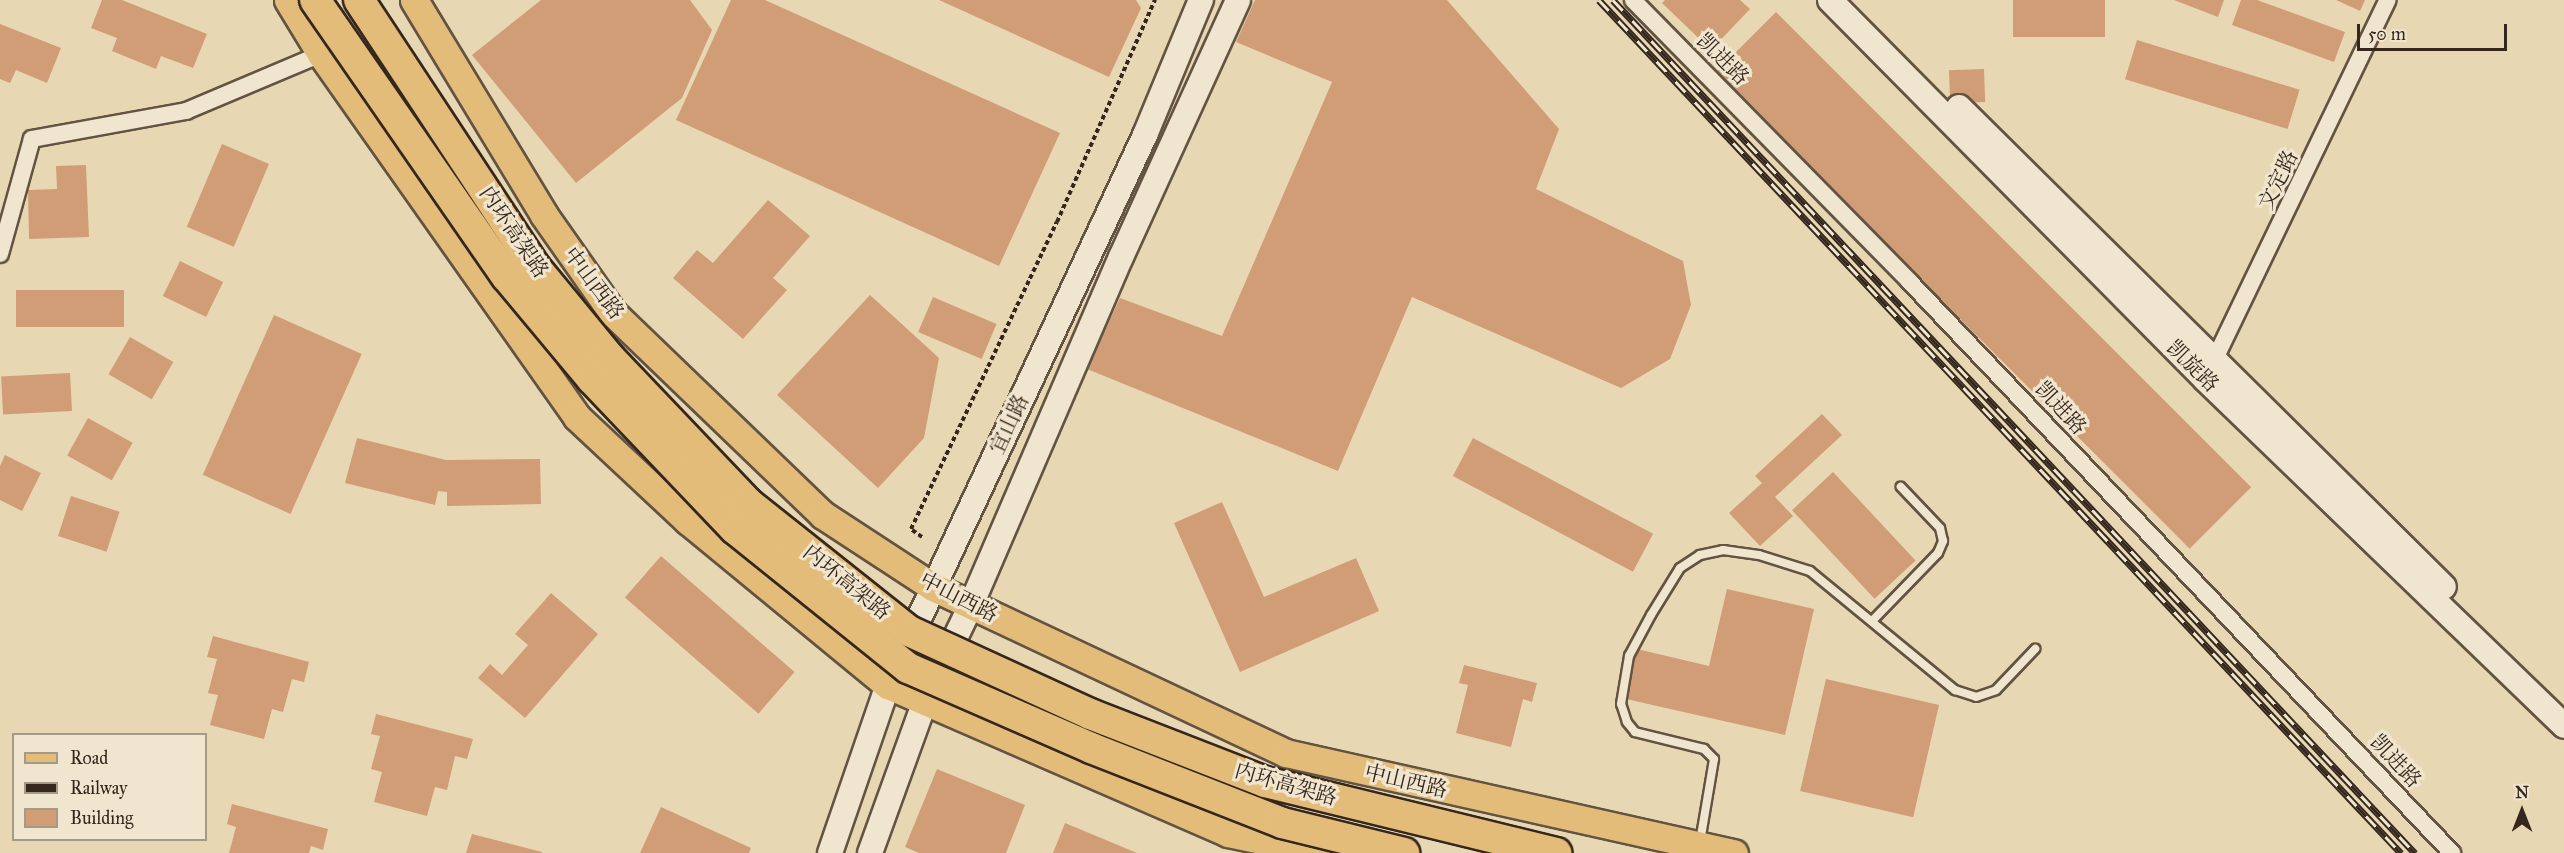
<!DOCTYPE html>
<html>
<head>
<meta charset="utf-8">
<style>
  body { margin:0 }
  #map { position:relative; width:2564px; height:853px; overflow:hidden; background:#e8d7b3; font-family:"IM FELL Great Primer","Noto Serif SC",serif }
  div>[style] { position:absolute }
  .building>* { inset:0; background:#d19d77; transform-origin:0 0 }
  .path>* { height:4px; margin-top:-2px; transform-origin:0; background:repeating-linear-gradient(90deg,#35271d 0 4.5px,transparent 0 7.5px) }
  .roads { filter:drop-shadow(2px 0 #625342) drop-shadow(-2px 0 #625342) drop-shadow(0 2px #625342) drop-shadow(0 -2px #625342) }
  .lane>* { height:8px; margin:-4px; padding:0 4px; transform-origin:4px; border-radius:4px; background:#f0e5ce }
  .street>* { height:16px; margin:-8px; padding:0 8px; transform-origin:8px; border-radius:8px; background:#f0e5ce }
  .secondary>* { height:24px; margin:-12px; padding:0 12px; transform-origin:12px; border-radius:12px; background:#f0e5ce }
  .primary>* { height:27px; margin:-13.5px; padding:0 13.5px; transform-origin:13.5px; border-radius:13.5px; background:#e4bc7a }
  .rail>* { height:7px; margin-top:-3.5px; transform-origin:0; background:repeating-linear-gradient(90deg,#f0e5ce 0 14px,#35271d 0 28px); box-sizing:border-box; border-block:2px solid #35271d }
  .bridges { filter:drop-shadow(2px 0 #35271d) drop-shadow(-2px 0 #35271d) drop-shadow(0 2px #35271d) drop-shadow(0 -2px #35271d) }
  .highway-bridge>* { height:30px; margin:-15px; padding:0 15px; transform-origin:15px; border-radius:15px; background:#e4bc7a }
  span { translate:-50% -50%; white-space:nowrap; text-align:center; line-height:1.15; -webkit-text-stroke:6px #f0e5ce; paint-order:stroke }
  .street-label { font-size:21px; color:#35271d }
  .legend { position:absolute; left:12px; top:733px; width:195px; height:108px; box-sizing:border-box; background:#f0e5ce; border:2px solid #a59987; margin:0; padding:8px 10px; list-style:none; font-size:18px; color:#35271d }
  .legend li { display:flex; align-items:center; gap:12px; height:30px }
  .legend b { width:30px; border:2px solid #a59987 }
  .north { position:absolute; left:2492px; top:781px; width:60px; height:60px; -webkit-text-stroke:4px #f0e5ce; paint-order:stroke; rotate:0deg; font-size:16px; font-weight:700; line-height:24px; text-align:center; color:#35271d }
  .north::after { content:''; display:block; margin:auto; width:21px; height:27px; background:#35271d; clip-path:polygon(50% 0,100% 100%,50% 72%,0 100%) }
  .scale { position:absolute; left:2357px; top:24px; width:150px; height:27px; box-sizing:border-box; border:3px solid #35271d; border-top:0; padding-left:8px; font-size:18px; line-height:21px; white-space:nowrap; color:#35271d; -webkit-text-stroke:4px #f0e5ce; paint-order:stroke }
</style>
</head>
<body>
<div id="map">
  <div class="building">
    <div style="clip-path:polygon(102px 0,122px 0,207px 34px,193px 68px,161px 56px,156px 69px,112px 51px,117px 38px,91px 28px)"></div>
    <div style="clip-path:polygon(541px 0,690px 0,712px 30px,682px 98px,576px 183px,472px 55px)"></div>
    <div style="clip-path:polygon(731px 0,765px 0,1060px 133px,999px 266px,676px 120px)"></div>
    <div style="clip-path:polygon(939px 0,1136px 0,1141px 8px,1109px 77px)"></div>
    <div style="clip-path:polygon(1255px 0,1447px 0,1559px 129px,1536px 189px,1683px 261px,1691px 305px,1670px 359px,1621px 388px,1412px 297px,1338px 471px,1087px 369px,1120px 298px,1222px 336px,1332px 82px,1236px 42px)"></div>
    <div style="clip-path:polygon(1665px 0,1740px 0,1750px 9px,1711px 50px,1662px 3px)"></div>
    <div style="left:2013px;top:0;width:92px;height:37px"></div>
    <div style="clip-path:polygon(2174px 0,2224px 0,2218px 17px)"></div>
    <div style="clip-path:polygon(2241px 0,2257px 0,2345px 32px,2334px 62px,2232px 25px)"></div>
    <div style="clip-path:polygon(2336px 0,2365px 0,2360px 11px)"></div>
    <div style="left:1776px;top:12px;width:672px;height:87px;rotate:45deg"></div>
    <div style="clip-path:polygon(0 24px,61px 48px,47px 83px,16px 70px,10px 83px,0 79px)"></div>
    <div style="left:2137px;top:40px;width:170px;height:41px;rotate:17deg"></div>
    <div style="left:1984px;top:69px;width:33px;height:35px;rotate:88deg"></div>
    <div style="left:222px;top:144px;width:51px;height:90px;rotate:23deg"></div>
    <div style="clip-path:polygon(86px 165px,89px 237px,29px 239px,28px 190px,57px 189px,56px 166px)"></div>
    <div style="clip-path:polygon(768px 200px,810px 236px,773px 278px,787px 290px,743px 339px,673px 278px,697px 250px,713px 263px)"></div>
    <div style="left:180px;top:261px;width:48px;height:39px;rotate:26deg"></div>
    <div style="left:16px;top:290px;width:108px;height:37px"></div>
    <div style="clip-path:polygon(870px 295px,939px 358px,924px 438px,878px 488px,777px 395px)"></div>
    <div style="left:933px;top:297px;width:69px;height:38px;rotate:23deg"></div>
    <div style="left:274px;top:315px;width:96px;height:175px;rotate:24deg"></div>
    <div style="left:130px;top:337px;width:50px;height:43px;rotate:30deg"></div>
    <div style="left:70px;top:373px;width:38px;height:69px;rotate:87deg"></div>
    <div style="clip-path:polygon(1822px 414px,1842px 435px,1775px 497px,1793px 516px,1760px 546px,1729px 513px,1762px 483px,1755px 476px)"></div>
    <div style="left:88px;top:418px;width:51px;height:43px;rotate:29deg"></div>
    <div style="clip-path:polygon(357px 438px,446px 460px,540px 459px,541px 504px,447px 506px,447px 492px,438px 491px,435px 505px,345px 483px)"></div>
    <div style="left:1473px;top:438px;width:204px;height:43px;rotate:28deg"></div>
    <div style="clip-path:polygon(5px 455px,41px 473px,22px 511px,0 500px,0 466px)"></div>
    <div style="left:1833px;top:472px;width:121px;height:56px;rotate:47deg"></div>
    <div style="left:71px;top:496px;width:51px;height:42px;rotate:18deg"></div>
    <div style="clip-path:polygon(1222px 502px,1264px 597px,1356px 558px,1379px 611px,1240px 672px,1174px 523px)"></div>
    <div style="left:661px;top:556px;width:177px;height:55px;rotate:41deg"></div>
    <div style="clip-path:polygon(1727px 589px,1814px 609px,1785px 735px,1626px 699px,1637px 649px,1709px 666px)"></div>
    <div style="clip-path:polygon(551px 593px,598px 634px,525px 718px,478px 678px,490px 664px,502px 675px,528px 645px,515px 634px)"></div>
    <div style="clip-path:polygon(213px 636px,309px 662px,304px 682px,292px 679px,283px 712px,272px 709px,264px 739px,210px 725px,218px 695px,208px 693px,217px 659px,207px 657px)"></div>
    <div style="clip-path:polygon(1464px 665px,1537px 683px,1532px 702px,1523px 699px,1511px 747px,1456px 733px,1468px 685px,1459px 683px)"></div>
    <div style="left:1826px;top:679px;width:116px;height:115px;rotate:13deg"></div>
    <div style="clip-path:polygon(376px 714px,473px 739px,467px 759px,455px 756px,447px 790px,435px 787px,427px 816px,374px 802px,382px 772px,371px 769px,380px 736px,371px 734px)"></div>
    <div style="clip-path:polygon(937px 769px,1025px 805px,1006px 853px,919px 853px,905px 847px)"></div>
    <div style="clip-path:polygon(232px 804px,328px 829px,323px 850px,311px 846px,309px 853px,229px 853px,236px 827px,227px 824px)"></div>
    <div style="clip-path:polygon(661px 807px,751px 848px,749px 853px,640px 853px)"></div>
    <div style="clip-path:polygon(1065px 823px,1137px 853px,1053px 853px)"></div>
    <div style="clip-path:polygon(472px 834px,542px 852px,542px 853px,466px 853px)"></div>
  </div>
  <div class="path">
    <div style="left:922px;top:537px;width:14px;rotate:-144deg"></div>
    <div style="left:911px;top:529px;width:340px;rotate:-64.6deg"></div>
    <div style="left:1057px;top:222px;width:243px;rotate:-66.2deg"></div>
  </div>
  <div class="roads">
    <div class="lane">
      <div style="left:1873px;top:620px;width:93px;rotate:-45.9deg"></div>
      <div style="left:1938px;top:553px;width:13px;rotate:-67deg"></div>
      <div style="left:1943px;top:541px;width:13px;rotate:-103deg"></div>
      <div style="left:1940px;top:528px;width:57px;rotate:-133.6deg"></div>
      <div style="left:1700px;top:842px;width:84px;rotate:-80.4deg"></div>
      <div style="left:1714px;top:759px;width:14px;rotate:-135deg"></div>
      <div style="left:1704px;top:749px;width:71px;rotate:-166.2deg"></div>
      <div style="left:1635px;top:732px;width:13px;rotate:-129deg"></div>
      <div style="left:1627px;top:722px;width:19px;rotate:-108deg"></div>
      <div style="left:1621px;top:704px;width:49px;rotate:-80.5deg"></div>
      <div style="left:1629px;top:656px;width:47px;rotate:-61.8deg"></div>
      <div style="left:1651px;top:615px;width:55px;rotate:-58.3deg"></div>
      <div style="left:1680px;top:568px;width:24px;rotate:-33deg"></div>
      <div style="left:1700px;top:555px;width:24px;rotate:-12deg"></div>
      <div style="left:1723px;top:550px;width:36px;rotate:8deg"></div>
      <div style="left:1759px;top:555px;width:53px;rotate:17.4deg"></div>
      <div style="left:1810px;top:571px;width:188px;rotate:39.4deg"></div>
      <div style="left:1955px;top:690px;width:22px;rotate:18deg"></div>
      <div style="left:1976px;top:697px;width:21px;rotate:-19deg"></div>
      <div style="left:1996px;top:690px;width:57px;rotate:-46.4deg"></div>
    </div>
    <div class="street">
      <div style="left:1633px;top:0;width:394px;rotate:45.5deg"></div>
      <div style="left:1909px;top:281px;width:789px;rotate:46.49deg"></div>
      <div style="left:0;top:254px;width:119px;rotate:-74.5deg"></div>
      <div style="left:32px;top:139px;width:157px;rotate:-10.3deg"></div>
      <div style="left:186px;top:111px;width:147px;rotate:-22.9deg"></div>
      <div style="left:2211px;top:367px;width:407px;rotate:-64.3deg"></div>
    </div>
    <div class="secondary">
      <div style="left:1830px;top:0;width:533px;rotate:45.3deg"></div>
      <div style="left:2205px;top:379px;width:499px;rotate:44deg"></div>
      <div style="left:1959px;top:107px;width:682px;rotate:44.7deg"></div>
      <div style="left:830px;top:853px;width:178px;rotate:-71deg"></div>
      <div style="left:888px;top:685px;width:607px;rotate:-64.95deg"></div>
      <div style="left:1145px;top:135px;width:146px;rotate:-67.5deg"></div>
      <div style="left:870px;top:853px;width:162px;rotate:-70.1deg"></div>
      <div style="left:925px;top:701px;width:106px;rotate:-64.4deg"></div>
      <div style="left:971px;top:605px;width:379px;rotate:-66.7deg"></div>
      <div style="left:1121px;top:257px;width:282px;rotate:-65.5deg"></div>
    </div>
    <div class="primary">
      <div style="left:288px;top:0;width:63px;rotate:58.6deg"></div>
      <div style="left:321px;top:54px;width:444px;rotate:54.8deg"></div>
      <div style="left:577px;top:417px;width:152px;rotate:43.1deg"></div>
      <div style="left:688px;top:521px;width:259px;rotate:39.4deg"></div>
      <div style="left:888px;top:685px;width:371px;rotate:23.5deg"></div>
      <div style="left:1228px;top:833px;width:97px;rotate:11.9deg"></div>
      <div style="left:414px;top:0;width:251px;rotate:58.8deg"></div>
      <div style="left:544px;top:215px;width:120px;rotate:54.9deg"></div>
      <div style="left:613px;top:313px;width:291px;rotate:43.9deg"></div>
      <div style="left:823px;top:515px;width:131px;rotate:33.2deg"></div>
      <div style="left:933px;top:587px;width:390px;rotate:25.2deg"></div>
      <div style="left:1286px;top:753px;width:459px;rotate:12.6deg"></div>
    </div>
  </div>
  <div class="rail">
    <div style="left:1599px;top:0;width:1171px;rotate:46.77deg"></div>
    <div style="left:1613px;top:0;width:1171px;rotate:46.77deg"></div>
  </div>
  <div class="bridges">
    <div class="highway-bridge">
      <div style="left:315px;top:0;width:337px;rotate:55.3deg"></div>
      <div style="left:507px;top:277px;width:133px;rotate:50.2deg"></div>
      <div style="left:592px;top:379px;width:207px;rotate:46.4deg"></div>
      <div style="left:735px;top:529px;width:222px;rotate:38.8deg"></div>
      <div style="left:908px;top:668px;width:200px;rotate:23.6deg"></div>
      <div style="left:1091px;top:748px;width:205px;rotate:21.4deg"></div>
      <div style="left:1282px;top:823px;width:126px;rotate:13.8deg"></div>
      <div style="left:359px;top:0;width:321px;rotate:56.6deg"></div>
      <div style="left:536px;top:268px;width:115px;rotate:50.6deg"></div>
      <div style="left:609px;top:357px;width:202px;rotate:46.4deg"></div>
      <div style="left:748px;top:503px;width:206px;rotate:38.5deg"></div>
      <div style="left:909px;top:631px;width:199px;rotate:24.6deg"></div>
      <div style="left:1090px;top:714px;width:188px;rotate:21.2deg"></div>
      <div style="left:1265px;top:782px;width:300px;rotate:13.7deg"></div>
    </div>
  </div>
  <div class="street-label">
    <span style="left:1723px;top:59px;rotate:45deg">凯进路</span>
    <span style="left:2278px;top:180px;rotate:-64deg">文定路</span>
    <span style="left:514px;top:232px;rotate:56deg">内环高架路</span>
    <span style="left:594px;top:283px;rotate:53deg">中山西路</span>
    <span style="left:2193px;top:366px;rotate:45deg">凯旋路</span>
    <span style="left:2061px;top:408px;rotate:47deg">凯进路</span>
    <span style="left:1009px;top:424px;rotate:-65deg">宜山路</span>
    <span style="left:847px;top:582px;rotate:39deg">内环高架路</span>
    <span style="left:959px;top:597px;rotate:27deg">中山西路</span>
    <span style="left:2396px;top:761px;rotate:47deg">凯进路</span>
    <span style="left:1406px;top:781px;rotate:13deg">中山西路</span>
    <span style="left:1286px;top:784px;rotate:16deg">内环高架路</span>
  </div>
  <ul class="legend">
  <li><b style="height:8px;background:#e4bc7a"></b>Road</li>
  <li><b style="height:8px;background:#35271d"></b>Railway</li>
  <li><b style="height:16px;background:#d19d77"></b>Building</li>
  </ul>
  <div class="north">N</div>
  <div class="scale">50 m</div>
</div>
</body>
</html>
